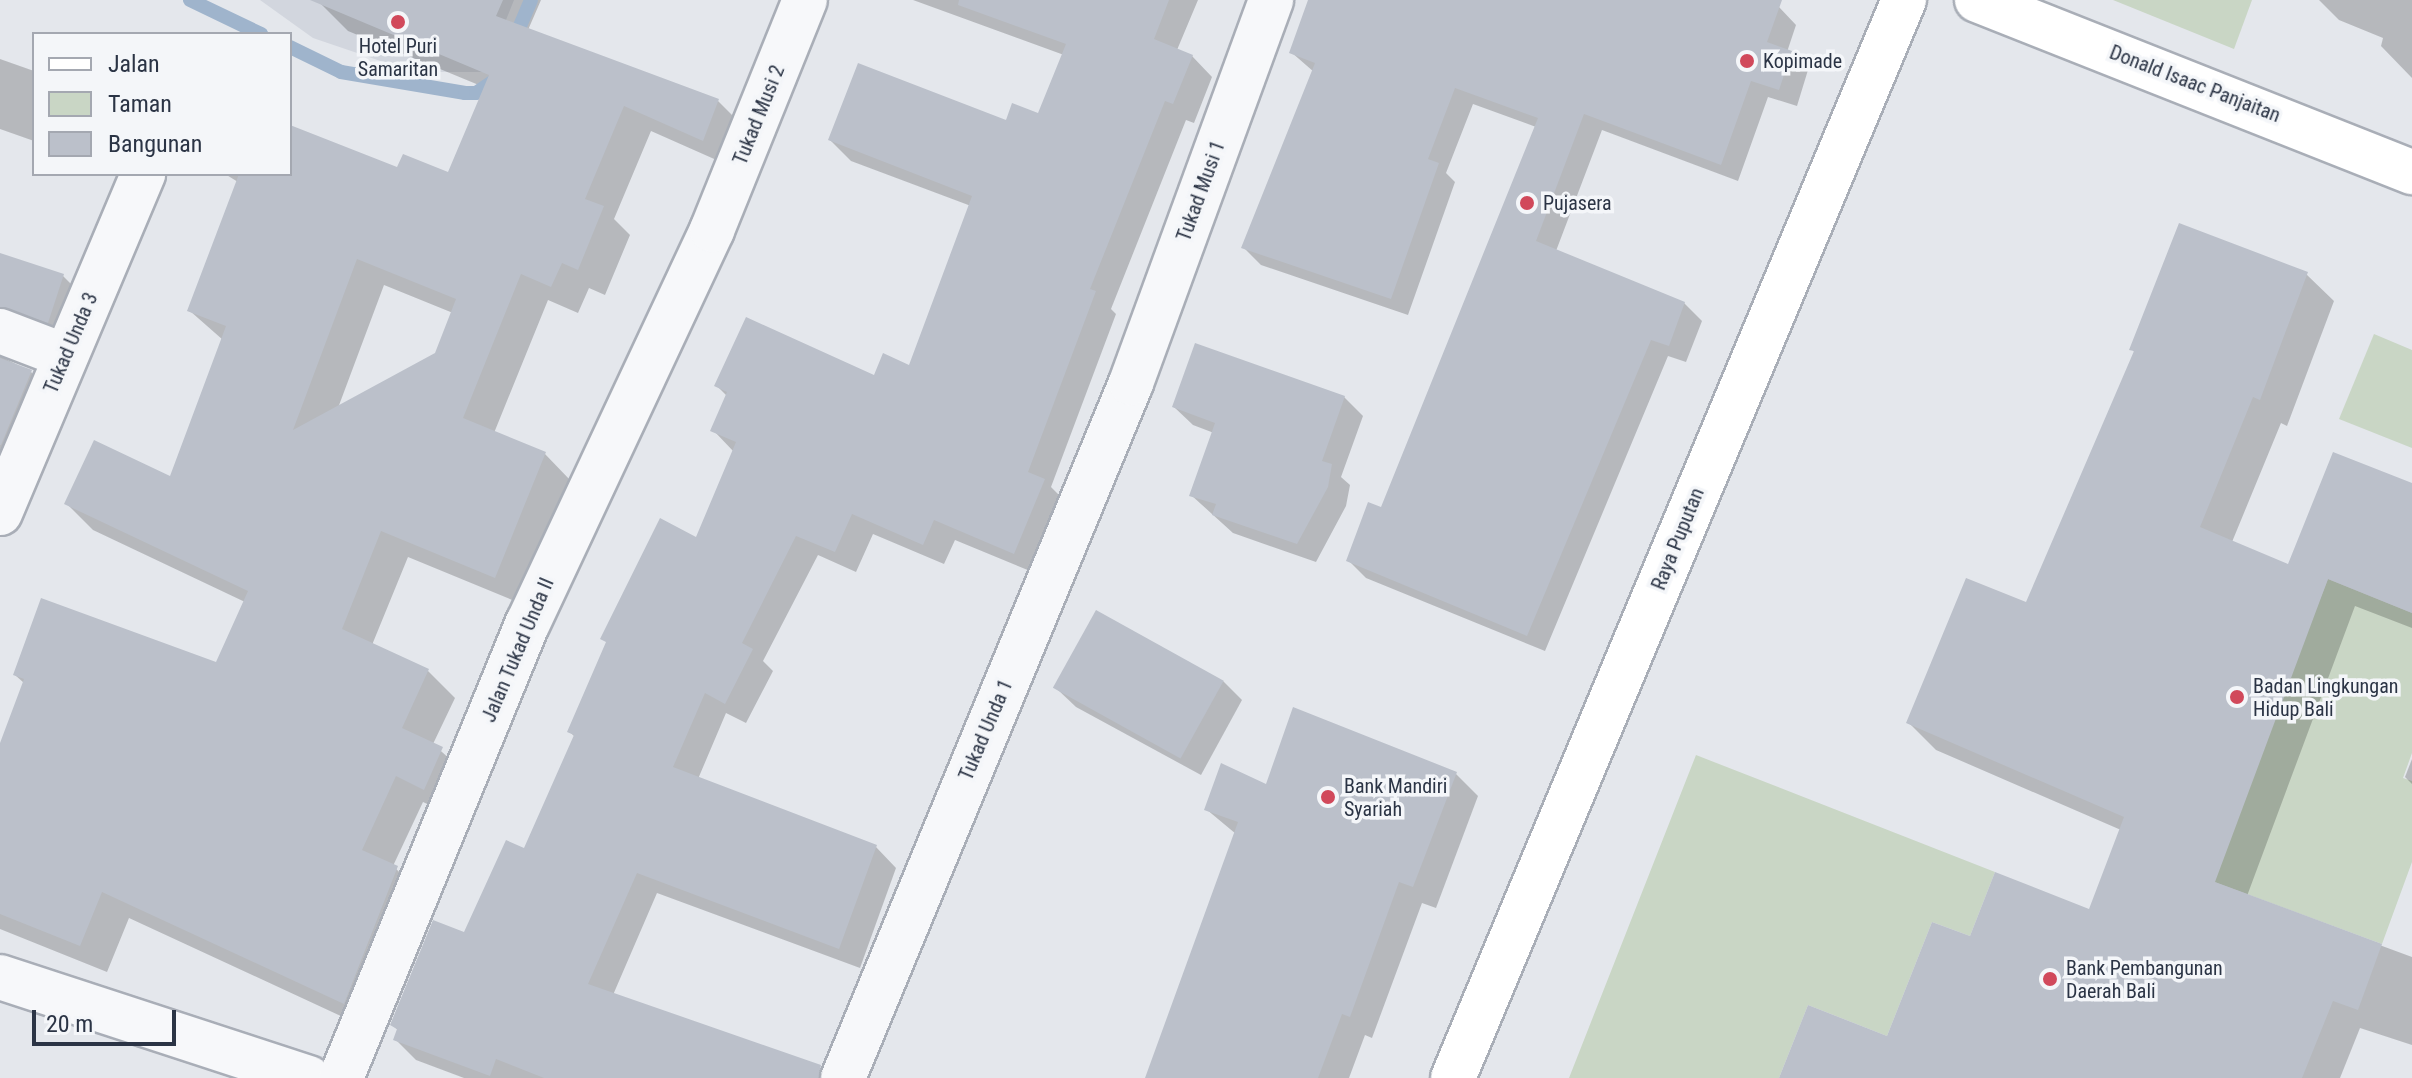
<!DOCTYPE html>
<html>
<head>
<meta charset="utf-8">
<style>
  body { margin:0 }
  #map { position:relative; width:2412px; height:1078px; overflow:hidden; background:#e4e7ec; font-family:"Roboto Condensed",sans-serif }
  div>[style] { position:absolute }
  .built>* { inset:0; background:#d2d6de }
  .green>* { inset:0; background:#c9d6c5 }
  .shadow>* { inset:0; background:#0003 }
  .stream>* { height:14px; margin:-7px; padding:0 7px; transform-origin:7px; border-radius:7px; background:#9fb4cc }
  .building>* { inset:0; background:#bbc0ca; transform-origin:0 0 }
  .roads { filter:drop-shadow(2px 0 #a9aeb7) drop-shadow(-2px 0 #a9aeb7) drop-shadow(0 2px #a9aeb7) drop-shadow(0 -2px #a9aeb7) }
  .street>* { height:44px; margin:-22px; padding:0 22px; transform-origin:22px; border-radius:22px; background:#f7f8fa }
  .secondary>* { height:44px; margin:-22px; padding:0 22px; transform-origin:22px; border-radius:22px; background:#fff }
  .dots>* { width:22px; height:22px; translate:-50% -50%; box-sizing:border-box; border:4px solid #f4f6f9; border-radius:50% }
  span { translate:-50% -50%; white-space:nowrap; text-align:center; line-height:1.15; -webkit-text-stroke:7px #f4f6f9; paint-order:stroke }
  .poi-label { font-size:20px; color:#2b3445 }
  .left { translate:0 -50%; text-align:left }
  .street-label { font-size:20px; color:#2b3445 }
  .legend { position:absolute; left:32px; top:32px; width:260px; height:144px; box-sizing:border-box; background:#f4f6f9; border:2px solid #a4a8b1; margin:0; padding:10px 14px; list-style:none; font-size:24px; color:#2b3445 }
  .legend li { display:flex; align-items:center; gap:16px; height:40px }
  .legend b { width:40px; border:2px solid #a4a8b1 }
  .scale { position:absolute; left:32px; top:1010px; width:144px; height:36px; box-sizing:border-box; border:4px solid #2b3445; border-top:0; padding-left:10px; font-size:24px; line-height:28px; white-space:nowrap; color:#2b3445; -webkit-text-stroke:6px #f4f6f9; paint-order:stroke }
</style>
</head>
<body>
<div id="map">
  <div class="built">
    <div style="clip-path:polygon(260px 0,514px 0,485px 72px,413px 72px,313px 38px)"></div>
  </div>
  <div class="green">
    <div style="clip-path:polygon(2113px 0,2252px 0,2234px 49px)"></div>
    <div style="clip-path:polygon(2374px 334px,2412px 350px,2412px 448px,2339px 419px)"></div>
    <div style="clip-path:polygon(2328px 579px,2412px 613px,2412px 753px,2403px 778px,2412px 781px,2412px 862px,2382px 944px,2209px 880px)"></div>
    <div style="clip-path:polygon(1696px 755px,1995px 872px,1970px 936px,1932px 922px,1887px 1036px,1808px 1005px,1779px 1078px,1569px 1078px)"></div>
  </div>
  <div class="shadow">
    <div style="clip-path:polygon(evenodd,322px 0,541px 0,528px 30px,718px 101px,745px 128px,730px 166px,651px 131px,614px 219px,630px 235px,605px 295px,589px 288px,578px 313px,548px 300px,494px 433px,545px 454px,571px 481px,522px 604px,408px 557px,372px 645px,428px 671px,455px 698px,433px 744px,469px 776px,451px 815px,423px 802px,393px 866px,423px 895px,371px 1030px,129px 918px,107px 972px,0 929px,0 748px,24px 683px,15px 675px,217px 664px,245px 602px,93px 530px,66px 503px,171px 479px,223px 340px,190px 311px,238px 182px,225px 174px,290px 174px,290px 127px,399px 170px,449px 175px,486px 88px,348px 31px,321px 4px,322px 0,384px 285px,453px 313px,437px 354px,338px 408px,384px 285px)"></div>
    <div style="clip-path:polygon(913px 0,1198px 0,1177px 50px,1192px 56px,1212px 77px,1194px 123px,1186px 120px,1111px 309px,1116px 314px,1051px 487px,1065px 501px,1035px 573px,955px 540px,944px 564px,873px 534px,856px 572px,818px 555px,763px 661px,773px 671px,746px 723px,726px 713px,698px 779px,876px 847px,896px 868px,860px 968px,657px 893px,613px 995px,791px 1078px,464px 1078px,416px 1060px,395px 1039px,399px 1031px,392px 1025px,466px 935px,525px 850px,575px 737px,569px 731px,697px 540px,734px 452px,713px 430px,727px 396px,717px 386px,875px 377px,910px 367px,971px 206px,851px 161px,830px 140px,1039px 116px,1064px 55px)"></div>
    <div style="clip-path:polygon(1339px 0,1758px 0,1779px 7px,1796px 25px,1787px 52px,1808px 70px,1797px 106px,1768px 97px,1738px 181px,1602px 130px,1556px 251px,1684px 303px,1702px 321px,1686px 362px,1668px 356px,1545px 651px,1366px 578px,1349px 561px,1383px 510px,1536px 127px,1473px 104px,1446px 173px,1455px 182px,1408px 315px,1261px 265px,1244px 248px,1314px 72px,1291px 52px)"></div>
    <div style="clip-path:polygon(2319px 0,2412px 0,2412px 78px,2381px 46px,2383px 38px,2339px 20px)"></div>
    <div style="clip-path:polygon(0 59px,34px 71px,34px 141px,0 129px)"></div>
    <div style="clip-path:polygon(0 255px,63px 276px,86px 299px,71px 344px,0 344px)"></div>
    <div style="clip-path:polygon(2306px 274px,2334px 301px,2287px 426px,2281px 423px,2232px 542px,2289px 567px,2412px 485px,2412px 628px,2355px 606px,2247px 896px,2412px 957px,2412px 1045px,2360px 1028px,2340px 1078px,1781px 1078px,1888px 1039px,1971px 939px,2090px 912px,2121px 830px,1936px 750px,1908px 722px,2028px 605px,2135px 353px,2132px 349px)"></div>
    <div style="clip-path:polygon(0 356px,31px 372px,54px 395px,0 464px)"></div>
    <div style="clip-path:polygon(1344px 397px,1363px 416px,1341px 477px,1350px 485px,1346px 506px,1316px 562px,1233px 533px,1191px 495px,1214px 433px,1193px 425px,1174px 407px)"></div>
    <div style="clip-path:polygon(1223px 681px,1242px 700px,1201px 775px,1076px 707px,1057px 689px)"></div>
    <div style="clip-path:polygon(2412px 759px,2412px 784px,2405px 777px)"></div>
    <div style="clip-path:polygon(1456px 774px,1478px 796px,1436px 908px,1422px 903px,1372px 1038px,1365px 1035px,1349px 1078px,1147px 1078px,1236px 834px,1206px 809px,1267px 786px)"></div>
  </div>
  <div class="stream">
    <div style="left:190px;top:0;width:79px;rotate:25.6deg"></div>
    <div style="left:514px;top:40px;width:43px;rotate:-67deg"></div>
    <div style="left:290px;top:47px;width:57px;rotate:26.1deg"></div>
    <div style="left:341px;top:72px;width:126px;rotate:9.6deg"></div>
    <div style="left:465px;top:93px;width:11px"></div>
    <div style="left:476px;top:93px;width:27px;rotate:-34deg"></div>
  </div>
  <div class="building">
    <div style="clip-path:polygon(evenodd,310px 0,503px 0,496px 16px,719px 99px,703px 141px,624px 106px,585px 199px,604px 206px,578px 270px,562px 263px,551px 287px,521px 274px,463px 418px,546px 452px,495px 578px,381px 531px,342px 629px,429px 669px,402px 728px,443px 747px,424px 790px,396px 776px,362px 850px,398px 866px,344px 1004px,102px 892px,80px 946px,0 914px,0 743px,24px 679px,13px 675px,41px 598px,216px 662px,248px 591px,64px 504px,94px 440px,170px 476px,226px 326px,187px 311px,239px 174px,290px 174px,290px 125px,397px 167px,403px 154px,448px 172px,489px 75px,310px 0,357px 259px,456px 299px,435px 353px,293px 430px,357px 259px)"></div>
    <div style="clip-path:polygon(959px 0,1169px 0,1154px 39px,1193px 55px,1173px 104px,1165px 101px,1090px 289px,1096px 291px,1028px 472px,1045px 479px,1014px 554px,934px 520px,923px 545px,852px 514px,835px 552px,796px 536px,742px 643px,753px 649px,725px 704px,705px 693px,673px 767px,877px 845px,839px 949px,637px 873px,588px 984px,821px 1065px,819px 1078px,544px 1078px,496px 1059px,490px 1076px,393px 1040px,397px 1029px,390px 1025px,433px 920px,464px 932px,506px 840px,524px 848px,574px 735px,567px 732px,606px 642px,600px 639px,660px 518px,696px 537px,736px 442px,710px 431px,727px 392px,714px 386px,746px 317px,874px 375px,883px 353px,909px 365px,972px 196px,828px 140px,858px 63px,1006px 120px,1012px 103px,1038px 113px,1066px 44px,958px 5px)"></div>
    <div style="clip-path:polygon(1308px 0,1782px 0,1767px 42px,1792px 51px,1779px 90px,1751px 81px,1721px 165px,1584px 114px,1536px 241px,1685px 302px,1669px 346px,1651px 340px,1527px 636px,1346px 561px,1368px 502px,1381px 507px,1538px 118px,1455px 88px,1428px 159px,1439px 163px,1391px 299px,1241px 248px,1315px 63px,1289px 53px)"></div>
    <div style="clip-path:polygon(2179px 223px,2308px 272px,2260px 400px,2253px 397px,2200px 527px,2288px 564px,2333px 452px,2412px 483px,2412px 613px,2328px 579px,2215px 882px,2382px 944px,2358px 1010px,2333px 1001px,2302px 1078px,1779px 1078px,1808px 1005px,1887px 1036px,1932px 922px,1970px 936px,1995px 872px,2089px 909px,2124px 817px,1906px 723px,1966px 578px,2026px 602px,2134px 351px,2129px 350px)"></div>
    <div style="clip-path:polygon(0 253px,64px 274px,48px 323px,0 307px)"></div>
    <div style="clip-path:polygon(1195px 343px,1345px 396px,1322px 461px,1332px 464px,1328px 487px,1297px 544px,1212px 515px,1216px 504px,1189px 496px,1215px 423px,1172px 407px)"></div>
    <div style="clip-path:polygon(0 358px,32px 370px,1px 445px,0 445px)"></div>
    <div style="left:1096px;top:610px;width:146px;height:89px;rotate:29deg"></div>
    <div style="clip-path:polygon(1293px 707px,1457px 772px,1413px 887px,1399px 882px,1350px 1017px,1342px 1014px,1318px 1078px,1145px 1078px,1238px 822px,1204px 810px,1221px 763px,1266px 784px)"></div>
  </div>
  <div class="roads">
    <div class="street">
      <div style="left:0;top:331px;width:70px;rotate:21deg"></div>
      <div style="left:0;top:513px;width:368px;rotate:-67.1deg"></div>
      <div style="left:0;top:977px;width:325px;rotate:18.1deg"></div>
      <div style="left:341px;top:1078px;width:492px;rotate:-67.7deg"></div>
      <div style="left:528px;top:623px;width:434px;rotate:-64.9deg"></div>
      <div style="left:712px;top:230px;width:248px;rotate:-68deg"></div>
      <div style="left:843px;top:1078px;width:752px;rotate:-67.49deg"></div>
      <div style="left:1131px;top:383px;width:408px;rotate:-69.9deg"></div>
    </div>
    <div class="secondary">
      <div style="left:1977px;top:0;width:468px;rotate:21.6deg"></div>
      <div style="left:1453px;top:1078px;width:1169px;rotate:-67.3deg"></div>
    </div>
  </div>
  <div class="dots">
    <div style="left:398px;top:22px;background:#d1495b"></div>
    <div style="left:1747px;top:61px;background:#d1495b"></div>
    <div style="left:1527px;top:203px;background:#d1495b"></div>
    <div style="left:2237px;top:697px;background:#d1495b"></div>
    <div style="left:1328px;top:797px;background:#d1495b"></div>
    <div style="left:2050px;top:979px;background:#d1495b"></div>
  </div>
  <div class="poi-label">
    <span style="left:398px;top:58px">Hotel Puri<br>Samaritan</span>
    <span class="left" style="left:1763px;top:61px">Kopimade</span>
    <span class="left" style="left:1543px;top:203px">Pujasera</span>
    <span class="left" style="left:2253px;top:698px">Badan Lingkungan<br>Hidup Bali</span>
    <span class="left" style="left:1344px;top:798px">Bank Mandiri<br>Syariah</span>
    <span class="left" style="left:2066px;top:980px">Bank Pembangunan<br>Daerah Bali</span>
  </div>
  <div class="street-label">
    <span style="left:2195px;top:84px;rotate:21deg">Donald Isaac Panjaitan</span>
    <span style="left:759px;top:115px;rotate:-68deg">Tukad Musi 2</span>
    <span style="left:1201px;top:191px;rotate:-70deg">Tukad Musi 1</span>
    <span style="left:71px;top:343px;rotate:-67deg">Tukad Unda 3</span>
    <span style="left:1678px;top:539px;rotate:-68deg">Raya Puputan</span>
    <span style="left:518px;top:650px;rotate:-67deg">Jalan Tukad Unda II</span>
    <span style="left:986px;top:730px;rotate:-67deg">Tukad Unda 1</span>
  </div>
  <ul class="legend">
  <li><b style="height:10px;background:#fff"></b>Jalan</li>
  <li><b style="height:22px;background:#c9d6c5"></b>Taman</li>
  <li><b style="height:22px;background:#bbc0ca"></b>Bangunan</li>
  </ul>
  <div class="scale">20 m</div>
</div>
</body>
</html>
